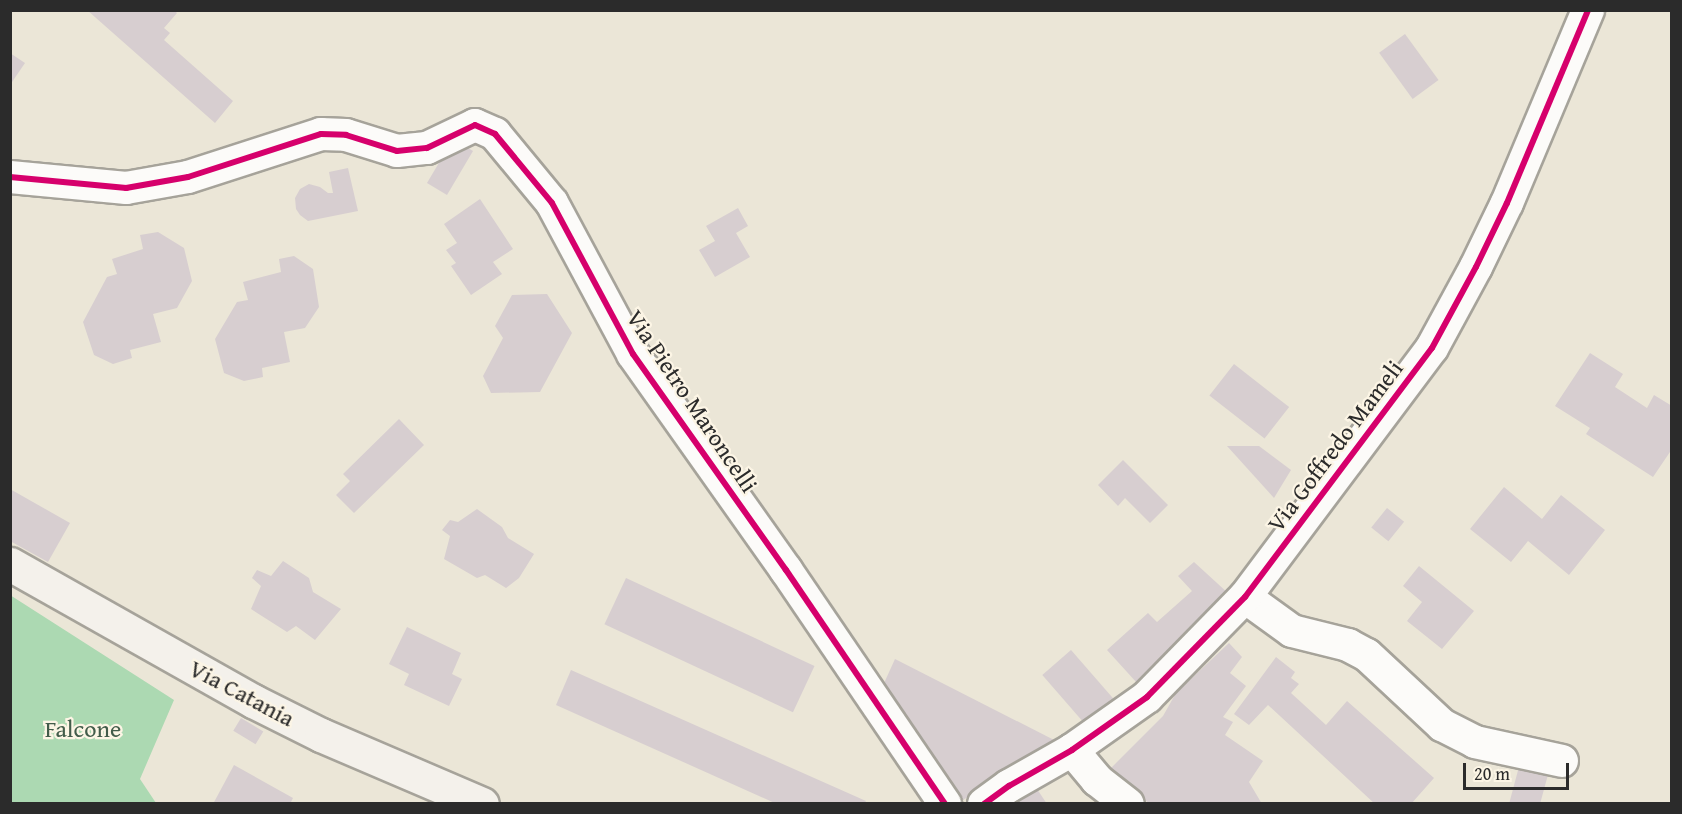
<!DOCTYPE html>
<html>
<head>
<meta charset="utf-8">
<style>
  body { margin:0 }
  #map { position:relative; width:1682px; height:814px; overflow:hidden; background:#ebe6d7; font-family:"Gentium Book Plus",serif }
  div>[style] { position:absolute }
  .green>* { inset:0; background:#acd9b2 }
  .building>* { inset:0; background:#d7ced0; transform-origin:0 0 }
  .roads { filter:drop-shadow(2px 0 #a6a39a) drop-shadow(-2px 0 #a6a39a) drop-shadow(0 2px #a6a39a) drop-shadow(0 -2px #a6a39a) }
  .street>* { height:32px; margin:-16px; padding:0 16px; transform-origin:16px; border-radius:16px; background:#fcfbf9 }
  .secondary>* { height:33px; margin:-16.5px; padding:0 16.5px; transform-origin:16.5px; border-radius:16.5px; background:#f4f1eb }
  .cycleway>* { height:6px; margin:-3px; padding:0 3px; transform-origin:3px; border-radius:3px; background:#d6006c }
  span { translate:-50% -50%; white-space:nowrap; text-align:center; line-height:1.15; -webkit-text-stroke:4.5px #fcf5e5; paint-order:stroke }
  .street-label { font-size:24px; color:#2b2b2b }
  .park-label { font-size:24px; color:#425c4a }
  .frame { position:absolute; inset:0; border:12px solid #2b2b2b; pointer-events:none }
  .scale { position:absolute; left:1463px; top:763px; width:106px; height:27px; box-sizing:border-box; border:3px solid #2b2b2b; border-top:0; padding-left:8px; font-size:18px; line-height:21px; white-space:nowrap; color:#2b2b2b; -webkit-text-stroke:4px #fcf5e5; paint-order:stroke }
</style>
</head>
<body>
<div id="map">
  <div class="green">
    <div style="clip-path:polygon(10px 595px,174px 700px,140px 779px,156px 803px,11px 803px)"></div>
  </div>
  <div class="building">
    <div style="clip-path:polygon(87px 10px,174px 10px,177px 13px,164px 28px,170px 33px,164px 40px,233px 101px,215px 123px)"></div>
    <div style="left:1405px;top:34px;width:57px;height:32px;rotate:54deg"></div>
    <div style="clip-path:polygon(10px 53px,25px 63px,10px 85px)"></div>
    <div style="clip-path:polygon(463px 145px,473px 151px,447px 195px,427px 183px,443px 156px)"></div>
    <div style="clip-path:polygon(348px 168px,358px 211px,308px 221px,300px 215px,296px 209px,295px 198px,300px 189px,309px 184px,320px 187px,328px 193px,333px 193px,329px 172px)"></div>
    <div style="clip-path:polygon(480px 199px,513px 249px,493px 262px,502px 274px,471px 295px,451px 266px,456px 263px,446px 250px,457px 243px,444px 224px)"></div>
    <div style="clip-path:polygon(738px 208px,748px 226px,736px 233px,750px 257px,715px 277px,699px 250px,715px 241px,706px 226px)"></div>
    <div style="clip-path:polygon(158px 232px,184px 248px,192px 281px,177px 308px,153px 314px,161px 342px,130px 350px,132px 358px,113px 364px,94px 355px,83px 322px,107px 277px,117px 274px,112px 259px,143px 249px,140px 235px)"></div>
    <div style="clip-path:polygon(294px 256px,313px 269px,319px 307px,305px 328px,284px 332px,290px 362px,262px 368px,263px 377px,244px 381px,224px 373px,215px 339px,237px 302px,248px 300px,243px 282px,281px 272px,279px 259px)"></div>
    <div style="clip-path:polygon(547px 294px,572px 333px,540px 392px,491px 393px,483px 376px,503px 338px,495px 326px,512px 295px)"></div>
    <div style="clip-path:polygon(1590px 353px,1623px 374px,1615px 387px,1647px 408px,1654px 395px,1672px 406px,1672px 449px,1653px 477px,1586px 434px,1590px 428px,1555px 406px)"></div>
    <div style="left:1234px;top:364px;width:70px;height:40px;rotate:38deg"></div>
    <div style="clip-path:polygon(399px 419px,424px 445px,354px 513px,336px 495px,350px 481px,343px 474px)"></div>
    <div style="clip-path:polygon(1227px 446px,1259px 446px,1291px 470px,1274px 498px)"></div>
    <div style="clip-path:polygon(1123px 460px,1168px 505px,1150px 523px,1125px 498px,1118px 506px,1098px 485px)"></div>
    <div style="clip-path:polygon(1504px 487px,1542px 519px,1561px 495px,1605px 530px,1569px 575px,1528px 541px,1511px 562px,1470px 529px)"></div>
    <div style="clip-path:polygon(10px 489px,70px 523px,48px 562px,10px 541px)"></div>
    <div style="left:1387px;top:508px;width:22px;height:25px;rotate:39deg"></div>
    <div style="clip-path:polygon(477px 509px,502px 527px,508px 538px,534px 554px,519px 578px,506px 588px,485px 575px,477px 578px,444px 559px,450px 536px,442px 530px,450px 520px,458px 522px)"></div>
    <div style="clip-path:polygon(283px 561px,309px 578px,313px 592px,341px 609px,315px 640px,296px 626px,287px 632px,251px 609px,261px 586px,252px 578px,257px 570px,271px 576px)"></div>
    <div style="clip-path:polygon(1194px 562px,1229px 594px,1137px 683px,1107px 650px,1148px 613px,1157px 622px,1192px 591px,1178px 576px)"></div>
    <div style="clip-path:polygon(1419px 566px,1474px 611px,1442px 649px,1407px 621px,1422px 602px,1403px 586px)"></div>
    <div style="left:626px;top:578px;width:208px;height:51px;rotate:25deg"></div>
    <div style="clip-path:polygon(407px 627px,461px 653px,452px 674px,462px 679px,449px 706px,404px 685px,409px 674px,389px 664px)"></div>
    <div style="clip-path:polygon(1229px 643px,1242px 657px,1230px 673px,1246px 686px,1223px 717px,1233px 722px,1225px 735px,1263px 761px,1249px 782px,1262px 804px,1150px 804px,1108px 771px,1163px 716px,1176px 693px)"></div>
    <div style="left:1071px;top:650px;width:66px;height:38px;rotate:49deg"></div>
    <div style="clip-path:polygon(1276px 657px,1295px 672px,1291px 678px,1299px 684px,1291px 693px,1326px 725px,1347px 701px,1434px 778px,1411px 804px,1375px 804px,1268px 705px,1249px 725px,1234px 714px)"></div>
    <div style="clip-path:polygon(895px 659px,1058px 742px,958px 803px,880px 692px)"></div>
    <div style="clip-path:polygon(571px 670px,866px 801px,864px 804px,777px 804px,556px 705px)"></div>
    <div style="left:241px;top:718px;width:26px;height:15px;rotate:31deg"></div>
    <div style="clip-path:polygon(1520px 763px,1549px 771px,1540px 804px,1509px 804px)"></div>
    <div style="clip-path:polygon(234px 765px,293px 798px,290px 804px,213px 804px)"></div>
    <div style="clip-path:polygon(1035px 786px,1047px 804px,1005px 804px)"></div>
  </div>
  <div class="roads">
    <div class="street">
      <div style="left:10px;top:177px;width:117px;rotate:5.4deg"></div>
      <div style="left:126px;top:188px;width:63px;rotate:-10.1deg"></div>
      <div style="left:188px;top:177px;width:140px;rotate:-17.9deg"></div>
      <div style="left:321px;top:134px;width:25px;rotate:2deg"></div>
      <div style="left:346px;top:135px;width:53px;rotate:17.4deg"></div>
      <div style="left:397px;top:151px;width:30px;rotate:-6deg"></div>
      <div style="left:427px;top:148px;width:53px;rotate:-25.6deg"></div>
      <div style="left:475px;top:125px;width:22px;rotate:24deg"></div>
      <div style="left:495px;top:134px;width:89px;rotate:50.4deg"></div>
      <div style="left:552px;top:203px;width:171px;rotate:61.8deg"></div>
      <div style="left:633px;top:354px;width:265px;rotate:54.7deg"></div>
      <div style="left:786px;top:570px;width:283px;rotate:55.8deg"></div>
      <div style="left:1245px;top:597px;width:58px;rotate:35.9deg"></div>
      <div style="left:1292px;top:631px;width:58px;rotate:14deg"></div>
      <div style="left:1348px;top:645px;width:21px;rotate:28deg"></div>
      <div style="left:1367px;top:655px;width:103px;rotate:43deg"></div>
      <div style="left:1442px;top:725px;width:37px;rotate:27deg"></div>
      <div style="left:1475px;top:742px;width:89px;rotate:12.3deg"></div>
      <div style="left:1072px;top:750px;width:39px;rotate:50deg"></div>
      <div style="left:1097px;top:780px;width:39px;rotate:38deg"></div>
      <div style="left:984px;top:804px;width:31px;rotate:-36deg"></div>
      <div style="left:1009px;top:786px;width:73px;rotate:-29.7deg"></div>
      <div style="left:1072px;top:750px;width:92px;rotate:-35.2deg"></div>
      <div style="left:1147px;top:697px;width:140px;rotate:-45.6deg"></div>
      <div style="left:1245px;top:597px;width:311px;rotate:-53.1deg"></div>
      <div style="left:1432px;top:348px;width:92px;rotate:-61.5deg"></div>
      <div style="left:1476px;top:267px;width:71px;rotate:-64.2deg"></div>
      <div style="left:1507px;top:203px;width:209px;rotate:-67.2deg"></div>
    </div>
    <div class="secondary">
      <div style="left:10px;top:564px;width:279px;rotate:29.4deg"></div>
      <div style="left:253px;top:701px;width:76px;rotate:26.6deg"></div>
      <div style="left:321px;top:735px;width:175px;rotate:23.2deg"></div>
    </div>
  </div>
  <div class="cycleway">
    <div style="left:10px;top:177px;width:117px;rotate:5.4deg"></div>
    <div style="left:126px;top:188px;width:63px;rotate:-10.1deg"></div>
    <div style="left:188px;top:177px;width:140px;rotate:-17.9deg"></div>
    <div style="left:321px;top:134px;width:25px;rotate:2deg"></div>
    <div style="left:346px;top:135px;width:53px;rotate:17.4deg"></div>
    <div style="left:397px;top:151px;width:30px;rotate:-6deg"></div>
    <div style="left:427px;top:148px;width:53px;rotate:-25.6deg"></div>
    <div style="left:475px;top:125px;width:22px;rotate:24deg"></div>
    <div style="left:495px;top:134px;width:89px;rotate:50.4deg"></div>
    <div style="left:552px;top:203px;width:171px;rotate:61.8deg"></div>
    <div style="left:633px;top:354px;width:265px;rotate:54.7deg"></div>
    <div style="left:786px;top:570px;width:283px;rotate:55.8deg"></div>
    <div style="left:984px;top:804px;width:31px;rotate:-36deg"></div>
    <div style="left:1009px;top:786px;width:73px;rotate:-29.7deg"></div>
    <div style="left:1072px;top:750px;width:92px;rotate:-35.2deg"></div>
    <div style="left:1147px;top:697px;width:140px;rotate:-45.6deg"></div>
    <div style="left:1245px;top:597px;width:311px;rotate:-53.1deg"></div>
    <div style="left:1432px;top:348px;width:92px;rotate:-61.5deg"></div>
    <div style="left:1476px;top:267px;width:71px;rotate:-64.2deg"></div>
    <div style="left:1507px;top:203px;width:209px;rotate:-67.2deg"></div>
  </div>
  <div class="street-label">
    <span style="left:692px;top:401px;rotate:56deg">Via Pietro Maroncelli</span>
    <span style="left:1335px;top:446px;rotate:-53deg">Via Goffredo Mameli</span>
    <span style="left:242px;top:693px;rotate:28deg">Via Catania</span>
  </div>
  <div class="park-label">
    <span style="left:83px;top:729px">Falcone</span>
  </div>
  <div class="frame"></div>
  <div class="scale">20 m</div>
</div>
</body>
</html>
